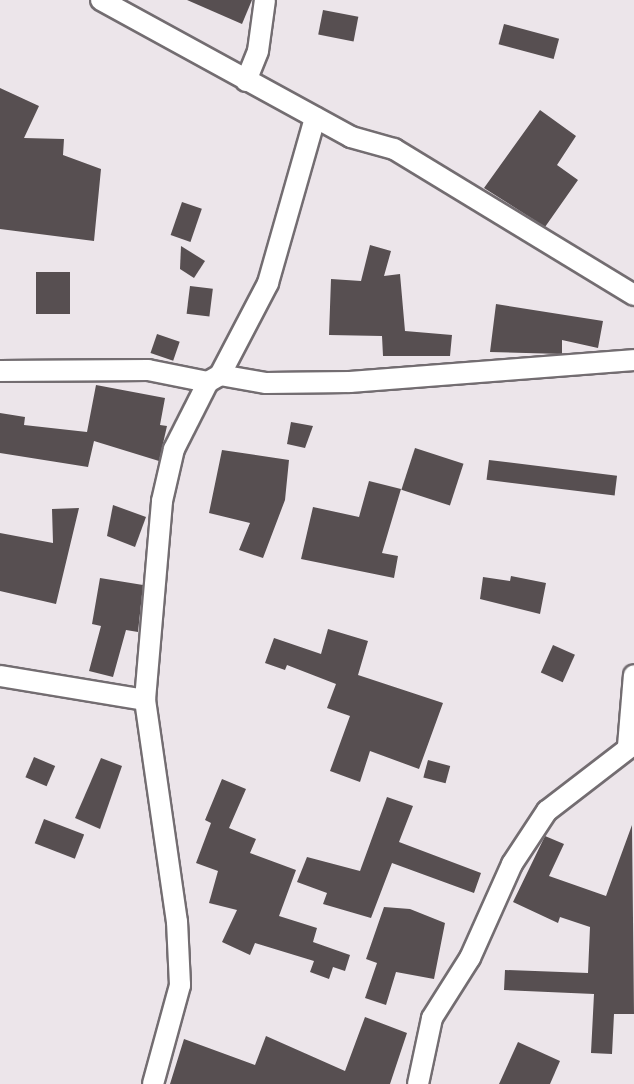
<!DOCTYPE html>
<html>
<head>
<meta charset="utf-8">
<style>
  body { margin:0 }
  #map { position:relative; width:634px; height:1084px; overflow:hidden; background:#ece5ea; font-family:"Crimson Pro",serif }
  div>[style] { position:absolute }
  .building>* { inset:0; background:#574f51; transform-origin:0 0 }
  .roads { filter:drop-shadow(2px 0 #736d71) drop-shadow(-2px 0 #736d71) drop-shadow(0 2px #736d71) drop-shadow(0 -2px #736d71) }
  .street>* { height:20px; margin:-10px; padding:0 10px; transform-origin:10px; border-radius:10px; background:#fff }
  span { translate:-50% -50%; white-space:nowrap; text-align:center; line-height:1.15; -webkit-text-stroke:6px #faf3f7; paint-order:stroke }
</style>
</head>
<body>
<div id="map">
  <div class="building">
    <div style="clip-path:polygon(187px 0,252px 0,242px 24px)"></div>
    <div style="left:323px;top:10px;width:36px;height:25px;rotate:11deg"></div>
    <div style="left:504px;top:24px;width:57px;height:21px;rotate:15deg"></div>
    <div style="clip-path:polygon(0 88px,39px 106px,24px 138px,64px 139px,63px 155px,101px 169px,94px 241px,0 229px)"></div>
    <div style="clip-path:polygon(540px 110px,576px 136px,557px 165px,578px 180px,545px 227px,484px 188px)"></div>
    <div style="left:182px;top:202px;width:21px;height:35px;rotate:19deg"></div>
    <div style="clip-path:polygon(370px 245px,391px 251px,384px 276px,400px 274px,405px 331px,452px 335px,450px 356px,383px 356px,382px 336px,329px 335px,331px 279px,361px 281px)"></div>
    <div style="clip-path:polygon(181px 246px,205px 261px,194px 278px,180px 269px)"></div>
    <div style="left:70px;top:272px;width:42px;height:34px;rotate:90deg"></div>
    <div style="left:190px;top:286px;width:23px;height:28px;rotate:7deg"></div>
    <div style="clip-path:polygon(496px 304px,603px 321px,598px 348px,562px 340px,562px 354px,490px 352px)"></div>
    <div style="left:157px;top:334px;width:24px;height:20px;rotate:19deg"></div>
    <div style="clip-path:polygon(96px 385px,165px 398px,160px 425px,167px 426px,159px 461px,94px 441px,88px 467px,0 453px,0 413px,25px 417px,24px 425px,87px 432px)"></div>
    <div style="clip-path:polygon(291px 422px,313px 426px,305px 448px,287px 444px)"></div>
    <div style="left:415px;top:448px;width:51px;height:44px;rotate:18deg"></div>
    <div style="clip-path:polygon(222px 450px,289px 460px,285px 500px,263px 558px,239px 550px,250px 523px,209px 513px)"></div>
    <div style="left:489px;top:460px;width:129px;height:20px;rotate:7deg"></div>
    <div style="clip-path:polygon(369px 481px,401px 489px,382px 553px,398px 556px,394px 578px,301px 559px,313px 507px,359px 517px)"></div>
    <div style="clip-path:polygon(113px 505px,146px 517px,135px 547px,107px 536px)"></div>
    <div style="clip-path:polygon(79px 508px,56px 604px,0 591px,0 533px,53px 543px,52px 509px)"></div>
    <div style="clip-path:polygon(511px 576px,546px 583px,540px 614px,480px 599px,483px 577px,510px 581px)"></div>
    <div style="clip-path:polygon(100px 578px,143px 585px,138px 632px,126px 630px,113px 677px,89px 671px,101px 626px,92px 624px)"></div>
    <div style="clip-path:polygon(328px 629px,368px 641px,358px 675px,443px 703px,419px 769px,370px 751px,360px 782px,330px 771px,350px 716px,327px 708px,336px 684px,287px 665px,285px 670px,265px 663px,274px 638px,321px 654px)"></div>
    <div style="left:553px;top:645px;width:24px;height:30px;rotate:24deg"></div>
    <div style="left:34px;top:757px;width:23px;height:22px;rotate:23deg"></div>
    <div style="clip-path:polygon(101px 758px,122px 766px,100px 829px,75px 818px)"></div>
    <div style="left:428px;top:760px;width:23px;height:18px;rotate:15deg"></div>
    <div style="clip-path:polygon(222px 779px,246px 789px,229px 828px,256px 839px,250px 853px,296px 870px,279px 916px,317px 928px,313px 942px,350px 955px,345px 971px,333px 967px,329px 979px,310px 972px,314px 961px,255px 943px,250px 955px,222px 942px,237px 910px,209px 903px,218px 871px,196px 863px,211px 823px,205px 820px)"></div>
    <div style="clip-path:polygon(387px 797px,413px 806px,399px 842px,481px 873px,474px 893px,392px 863px,371px 918px,323px 904px,327px 893px,297px 882px,307px 857px,360px 871px)"></div>
    <div style="left:44px;top:819px;width:43px;height:26px;rotate:21deg"></div>
    <div style="clip-path:polygon(632px 825px,634px 1014px,614px 1014px,612px 1054px,591px 1053px,594px 994px,504px 990px,505px 970px,588px 973px,590px 927px,560px 917px,558px 923px,513px 902px,545px 836px,564px 844px,549px 876px,606px 896px)"></div>
    <div style="clip-path:polygon(384px 907px,410px 909px,445px 923px,434px 979px,396px 972px,386px 1005px,365px 998px,377px 963px,366px 959px)"></div>
    <div style="clip-path:polygon(365px 1017px,407px 1033px,390px 1084px,170px 1084px,184px 1039px,255px 1065px,266px 1036px,345px 1071px)"></div>
    <div style="clip-path:polygon(518px 1042px,560px 1061px,550px 1084px,499px 1084px)"></div>
  </div>
  <div class="roads">
    <div class="street">
      <div style="left:101px;top:0;width:285px;rotate:28.7deg"></div>
      <div style="left:351px;top:137px;width:45px;rotate:15.6deg"></div>
      <div style="left:394px;top:149px;width:281px;rotate:31.3deg"></div>
      <div style="left:246px;top:81px;width:32px;rotate:-68deg"></div>
      <div style="left:258px;top:51px;width:51px;rotate:-82.2deg"></div>
      <div style="left:0;top:371px;width:148px;rotate:-0.4deg"></div>
      <div style="left:148px;top:370px;width:61px;rotate:11.3deg"></div>
      <div style="left:208px;top:382px;width:14px;rotate:-30deg"></div>
      <div style="left:220px;top:375px;width:104px;rotate:-62.4deg"></div>
      <div style="left:268px;top:283px;width:172px;rotate:-74.1deg"></div>
      <div style="left:220px;top:375px;width:47px;rotate:9.9deg"></div>
      <div style="left:266px;top:383px;width:84px;rotate:-0.7deg"></div>
      <div style="left:350px;top:382px;width:285px;rotate:-4.4deg"></div>
      <div style="left:0;top:676px;width:147px;rotate:9.4deg"></div>
      <div style="left:628px;top:746px;width:71px;rotate:-85.2deg"></div>
      <div style="left:153px;top:1084px;width:103px;rotate:-74.7deg"></div>
      <div style="left:180px;top:985px;width:63px;rotate:-92.7deg"></div>
      <div style="left:177px;top:922px;width:224px;rotate:-98.2deg"></div>
      <div style="left:145px;top:700px;width:200px;rotate:-85.1deg"></div>
      <div style="left:162px;top:501px;width:53px;rotate:-77deg"></div>
      <div style="left:174px;top:449px;width:75px;rotate:-63.1deg"></div>
      <div style="left:418px;top:1084px;width:67px;rotate:-78deg"></div>
      <div style="left:432px;top:1018px;width:71px;rotate:-57.7deg"></div>
      <div style="left:470px;top:958px;width:103px;rotate:-65.9deg"></div>
      <div style="left:512px;top:864px;width:64px;rotate:-56.6deg"></div>
      <div style="left:547px;top:811px;width:110px;rotate:-37.6deg"></div>
    </div>
  </div>
</div>
</body>
</html>
